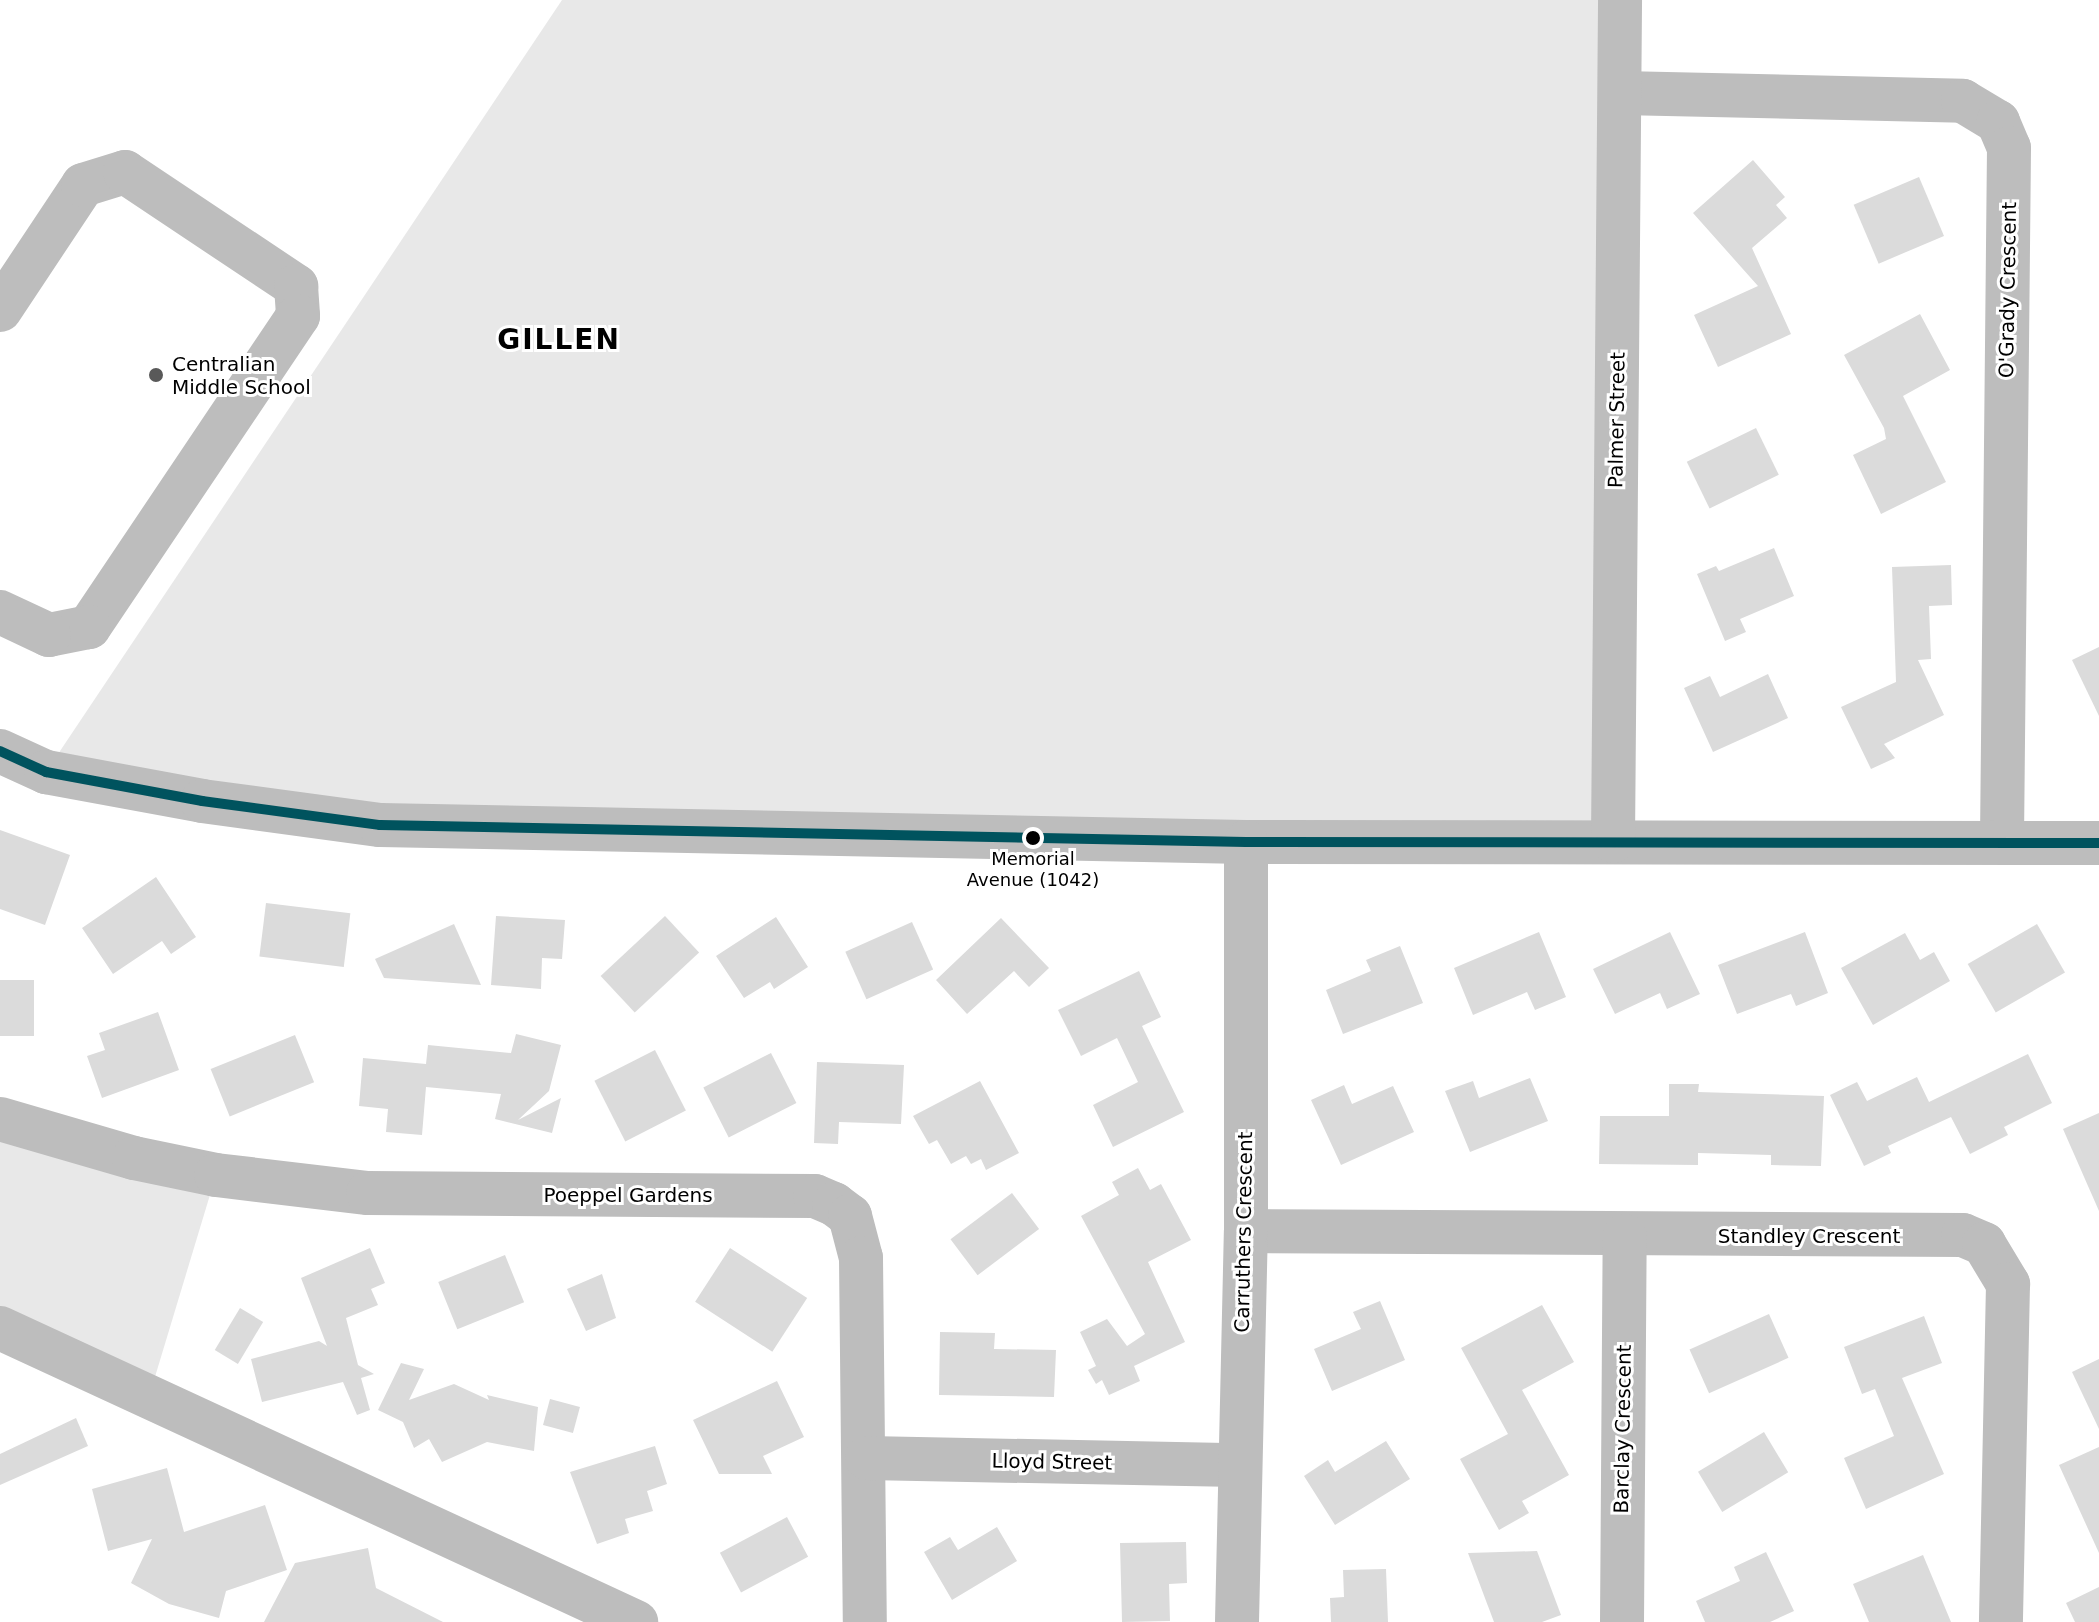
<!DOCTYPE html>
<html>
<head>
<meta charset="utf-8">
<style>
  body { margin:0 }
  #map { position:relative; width:2099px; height:1622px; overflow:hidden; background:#fff; font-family:"DejaVu Sans",sans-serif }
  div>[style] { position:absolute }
  .green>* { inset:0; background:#e8e8e8 }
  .building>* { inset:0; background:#dbdbdb; transform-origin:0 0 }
  .minor>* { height:44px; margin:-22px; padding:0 22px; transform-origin:22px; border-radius:22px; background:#bdbdbd }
  .bus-1>* { height:10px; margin:-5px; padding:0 5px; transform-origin:5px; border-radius:5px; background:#00535e }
  .dots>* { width:22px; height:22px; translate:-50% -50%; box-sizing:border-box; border:4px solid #fff; border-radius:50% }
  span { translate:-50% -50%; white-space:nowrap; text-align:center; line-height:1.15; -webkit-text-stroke:6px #fff; paint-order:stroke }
  .bus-label { font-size:18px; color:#000 }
  .street-label { font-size:20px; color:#000 }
  .poi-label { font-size:20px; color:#000 }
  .left { translate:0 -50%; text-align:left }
  .district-label { font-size:28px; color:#000; font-weight:700; letter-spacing:2px }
</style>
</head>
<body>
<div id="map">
  <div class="green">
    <div style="clip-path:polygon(562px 0,1620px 0,1613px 841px,381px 825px,46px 772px)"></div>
    <div style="clip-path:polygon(0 1119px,216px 1175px,148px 1400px,0 1328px)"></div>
  </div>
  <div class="building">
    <div style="clip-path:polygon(1753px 160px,1785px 197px,1776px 205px,1787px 218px,1752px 248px,1791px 334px,1718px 367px,1694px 315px,1758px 286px,1693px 213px)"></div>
    <div style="left:1919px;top:177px;width:64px;height:71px;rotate:67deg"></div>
    <div style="clip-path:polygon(1920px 314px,1950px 370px,1903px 396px,1946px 482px,1881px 514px,1853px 455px,1886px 439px,1884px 428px,1844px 355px)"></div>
    <div style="left:1756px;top:428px;width:52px;height:77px;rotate:64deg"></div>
    <div style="clip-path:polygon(1774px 548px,1794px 596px,1740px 619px,1746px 632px,1725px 641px,1697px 574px,1716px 566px,1719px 571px)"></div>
    <div style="clip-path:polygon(1951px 565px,1952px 605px,1929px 606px,1931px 659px,1918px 660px,1944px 715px,1884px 744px,1895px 758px,1871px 769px,1841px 707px,1896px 682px,1892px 567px)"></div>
    <div style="clip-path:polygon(2099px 647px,2099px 716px,2072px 660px)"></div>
    <div style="clip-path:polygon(1768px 674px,1788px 718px,1713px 752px,1684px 688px,1710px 676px,1720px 697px)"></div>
    <div style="clip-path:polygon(0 830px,70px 855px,45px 925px,0 909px)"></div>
    <div style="clip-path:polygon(156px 877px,196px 937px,171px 954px,162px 941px,113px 974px,82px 928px)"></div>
    <div style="left:266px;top:903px;width:85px;height:54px;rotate:7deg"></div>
    <div style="clip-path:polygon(496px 916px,565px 920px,562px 959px,542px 958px,541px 989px,491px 985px)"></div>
    <div style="left:665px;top:916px;width:50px;height:88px;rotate:47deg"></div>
    <div style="clip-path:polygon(776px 917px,808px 967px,774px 989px,770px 982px,744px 998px,716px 956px)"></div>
    <div style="clip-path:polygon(1001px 918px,1049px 968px,1029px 987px,1014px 971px,967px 1014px,936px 980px)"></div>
    <div style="left:912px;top:922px;width:52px;height:73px;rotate:66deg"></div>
    <div style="clip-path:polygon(454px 924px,481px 985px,384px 978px,375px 959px)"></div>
    <div style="left:2037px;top:924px;width:56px;height:80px;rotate:60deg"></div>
    <div style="clip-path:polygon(1539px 932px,1566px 997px,1535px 1010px,1527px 992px,1473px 1015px,1454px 968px)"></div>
    <div style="clip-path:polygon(1670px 932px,1700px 994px,1667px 1009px,1660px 993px,1615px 1014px,1593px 969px)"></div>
    <div style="clip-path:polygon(1805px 932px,1828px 993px,1796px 1006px,1791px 994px,1737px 1014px,1718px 965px)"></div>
    <div style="clip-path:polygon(1905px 933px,1920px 960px,1934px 952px,1950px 981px,1873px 1025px,1841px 968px)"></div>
    <div style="clip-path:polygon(1400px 946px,1423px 1003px,1343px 1034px,1326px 990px,1371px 971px,1366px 960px)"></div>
    <div style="clip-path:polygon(1139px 971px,1161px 1017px,1142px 1026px,1184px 1112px,1113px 1147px,1093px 1105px,1138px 1082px,1117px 1038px,1081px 1056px,1058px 1010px)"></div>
    <div style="left:0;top:980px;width:34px;height:56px"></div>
    <div style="clip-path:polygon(158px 1012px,179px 1070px,102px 1098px,87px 1056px,105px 1050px,99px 1033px)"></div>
    <div style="clip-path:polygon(516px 1034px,561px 1045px,549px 1091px,518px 1120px,561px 1098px,552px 1133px,495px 1119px,501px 1094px,426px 1087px,422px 1135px,386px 1132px,388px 1109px,359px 1106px,363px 1058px,426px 1064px,428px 1045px,511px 1053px)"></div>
    <div style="left:295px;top:1035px;width:51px;height:91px;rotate:68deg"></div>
    <div style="left:655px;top:1050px;width:68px;height:68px;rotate:63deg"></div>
    <div style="left:771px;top:1053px;width:56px;height:76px;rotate:63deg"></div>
    <div style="clip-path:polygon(2028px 1054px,2052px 1103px,2004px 1127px,2008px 1135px,1970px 1154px,1951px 1117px,1888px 1146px,1891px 1153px,1864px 1166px,1830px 1095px,1857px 1082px,1867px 1101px,1917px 1077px,1929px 1102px)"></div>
    <div style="clip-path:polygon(817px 1062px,904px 1065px,901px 1124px,839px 1122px,838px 1144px,814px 1143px)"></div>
    <div style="clip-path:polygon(1530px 1078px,1548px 1121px,1470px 1152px,1445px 1091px,1473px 1081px,1479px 1098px)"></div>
    <div style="clip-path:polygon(980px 1081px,1019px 1153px,986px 1170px,981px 1159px,971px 1164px,966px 1156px,951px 1164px,937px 1140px,929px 1144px,913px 1116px)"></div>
    <div style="clip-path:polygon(1669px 1084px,1699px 1084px,1698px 1092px,1824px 1096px,1821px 1166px,1771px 1165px,1771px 1155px,1698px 1153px,1698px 1165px,1599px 1164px,1600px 1116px,1669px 1116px)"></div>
    <div style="clip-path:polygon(1344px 1085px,1352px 1104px,1393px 1086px,1414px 1132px,1341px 1165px,1311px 1100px)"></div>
    <div style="clip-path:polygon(2099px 1113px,2099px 1211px,2063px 1129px)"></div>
    <div style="clip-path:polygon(1138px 1168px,1150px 1190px,1161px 1184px,1191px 1240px,1148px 1262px,1185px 1342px,1134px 1366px,1140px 1381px,1109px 1395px,1102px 1380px,1096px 1384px,1088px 1370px,1096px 1366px,1080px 1332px,1107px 1319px,1127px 1346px,1145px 1334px,1081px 1216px,1119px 1195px,1112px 1182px)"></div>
    <div style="left:1012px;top:1193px;width:45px;height:77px;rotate:53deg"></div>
    <div style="clip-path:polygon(370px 1248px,385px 1283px,371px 1289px,378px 1305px,346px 1318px,358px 1365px,374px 1374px,361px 1378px,370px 1410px,357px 1415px,343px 1382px,262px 1402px,251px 1359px,319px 1341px,327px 1346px,301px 1278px)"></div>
    <div style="left:730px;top:1248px;width:92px;height:64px;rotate:33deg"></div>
    <div style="left:505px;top:1255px;width:51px;height:72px;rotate:68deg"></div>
    <div style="clip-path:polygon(602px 1274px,616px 1318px,586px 1331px,567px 1289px)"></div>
    <div style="clip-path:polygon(1380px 1301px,1405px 1360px,1332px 1391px,1314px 1349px,1361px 1329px,1353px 1312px)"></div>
    <div style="clip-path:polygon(1542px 1305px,1574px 1362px,1522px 1390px,1569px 1475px,1522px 1501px,1529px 1513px,1499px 1530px,1460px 1459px,1508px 1434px,1461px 1348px)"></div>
    <div style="left:240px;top:1308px;width:27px;height:49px;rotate:31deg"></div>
    <div style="left:1769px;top:1314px;width:48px;height:87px;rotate:66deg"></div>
    <div style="clip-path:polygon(1924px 1316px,1942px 1363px,1902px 1378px,1944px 1474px,1866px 1509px,1844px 1458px,1894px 1436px,1875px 1389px,1862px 1394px,1844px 1347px)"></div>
    <div style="clip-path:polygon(940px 1332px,995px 1333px,994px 1349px,1056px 1350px,1054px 1397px,939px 1395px)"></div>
    <div style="clip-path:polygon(2099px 1359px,2099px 1429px,2072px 1372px)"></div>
    <div style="clip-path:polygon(401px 1363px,424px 1369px,409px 1400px,454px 1384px,489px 1400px,487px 1395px,538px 1407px,534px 1451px,487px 1442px,442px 1462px,429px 1439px,414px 1448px,403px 1422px,378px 1410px)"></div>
    <div style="clip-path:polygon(777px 1381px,804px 1437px,763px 1456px,772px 1474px,719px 1474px,693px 1420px)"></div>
    <div style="left:550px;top:1399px;width:31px;height:27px;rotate:15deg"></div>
    <div style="clip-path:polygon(76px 1418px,88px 1446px,0 1485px,0 1454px)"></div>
    <div style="left:1764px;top:1432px;width:47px;height:77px;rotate:59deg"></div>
    <div style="clip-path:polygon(1386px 1441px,1410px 1479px,1335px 1525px,1304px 1476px,1328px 1460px,1335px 1472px)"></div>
    <div style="clip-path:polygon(655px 1446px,667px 1484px,647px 1491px,653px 1511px,625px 1519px,629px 1533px,597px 1544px,570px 1472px)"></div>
    <div style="clip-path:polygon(2099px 1447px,2099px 1553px,2059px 1465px)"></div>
    <div style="clip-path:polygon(167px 1468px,184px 1532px,265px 1505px,287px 1570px,226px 1591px,219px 1618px,169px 1604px,131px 1583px,152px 1539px,108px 1551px,92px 1489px)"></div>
    <div style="left:787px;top:1517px;width:45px;height:76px;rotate:62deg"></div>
    <div style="clip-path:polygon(997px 1527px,1017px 1561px,952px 1600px,924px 1552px,950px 1537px,958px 1550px)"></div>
    <div style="clip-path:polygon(1186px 1542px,1187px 1583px,1169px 1584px,1170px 1621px,1122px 1622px,1120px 1543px)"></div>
    <div style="clip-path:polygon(368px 1548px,376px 1588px,443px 1622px,264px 1622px,295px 1563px)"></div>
    <div style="clip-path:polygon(1537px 1551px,1561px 1615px,1542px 1622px,1494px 1622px,1468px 1553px)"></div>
    <div style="clip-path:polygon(1766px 1552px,1794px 1611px,1770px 1622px,1705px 1622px,1696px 1601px,1740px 1581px,1734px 1567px)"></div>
    <div style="clip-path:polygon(1923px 1555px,1951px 1622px,1869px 1622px,1853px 1584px)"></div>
    <div style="clip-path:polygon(1386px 1569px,1388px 1622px,1331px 1622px,1330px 1598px,1344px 1597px,1343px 1570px)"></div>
    <div style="clip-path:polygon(2099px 1587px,2099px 1622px,2075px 1622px,2066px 1603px)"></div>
  </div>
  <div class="minor">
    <div style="left:1621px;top:93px;width:342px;rotate:1.3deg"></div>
    <div style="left:1963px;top:101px;width:41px;rotate:31deg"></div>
    <div style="left:1998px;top:122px;width:28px;rotate:67deg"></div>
    <div style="left:2009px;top:148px;width:695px;rotate:90.58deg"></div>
    <div style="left:0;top:310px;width:150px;rotate:-56.4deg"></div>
    <div style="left:83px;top:185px;width:44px;rotate:-17.2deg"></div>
    <div style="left:125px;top:172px;width:206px;rotate:33.7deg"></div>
    <div style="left:296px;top:286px;width:30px;rotate:86deg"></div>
    <div style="left:298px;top:316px;width:375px;rotate:123.9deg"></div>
    <div style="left:89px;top:627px;width:41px;rotate:168.7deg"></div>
    <div style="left:49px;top:635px;width:54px;rotate:-154.9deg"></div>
    <div style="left:0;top:751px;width:51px;rotate:24.5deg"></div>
    <div style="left:46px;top:772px;width:159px;rotate:10.5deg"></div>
    <div style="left:202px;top:801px;width:180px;rotate:7.7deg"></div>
    <div style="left:380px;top:825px;width:866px;rotate:1.12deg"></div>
    <div style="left:1246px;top:842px;width:853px;rotate:0.07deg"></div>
    <div style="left:1613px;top:841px;width:841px;rotate:-89.52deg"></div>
    <div style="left:0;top:1119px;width:140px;rotate:16.2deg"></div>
    <div style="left:134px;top:1158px;width:84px;rotate:11.7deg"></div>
    <div style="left:216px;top:1175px;width:153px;rotate:6.8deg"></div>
    <div style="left:368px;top:1193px;width:447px;rotate:0.4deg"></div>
    <div style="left:815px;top:1196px;width:21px;rotate:23deg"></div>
    <div style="left:834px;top:1204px;width:20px;rotate:37deg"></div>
    <div style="left:850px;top:1216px;width:43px;rotate:75.3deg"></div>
    <div style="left:861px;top:1258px;width:364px;rotate:89.4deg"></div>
    <div style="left:1246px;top:1231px;width:717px;rotate:0.32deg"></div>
    <div style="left:1963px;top:1235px;width:23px;rotate:23deg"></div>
    <div style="left:1984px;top:1244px;width:47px;rotate:59deg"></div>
    <div style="left:2008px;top:1284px;width:338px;rotate:91.2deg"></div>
    <div style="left:0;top:1328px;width:701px;rotate:24.81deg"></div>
    <div style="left:867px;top:1458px;width:371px;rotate:1.1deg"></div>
    <div style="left:1237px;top:1622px;width:391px;rotate:-88.7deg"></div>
    <div style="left:1246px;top:1231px;width:389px;rotate:-90deg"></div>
    <div style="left:1622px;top:1622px;width:386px;rotate:-89.6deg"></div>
  </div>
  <div class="bus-1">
    <div style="left:0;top:751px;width:51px;rotate:24.5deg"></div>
    <div style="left:46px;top:772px;width:159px;rotate:10.5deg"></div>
    <div style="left:202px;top:801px;width:180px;rotate:7.7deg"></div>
    <div style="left:380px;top:825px;width:866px;rotate:1.12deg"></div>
    <div style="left:1246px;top:842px;width:853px;rotate:0.07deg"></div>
  </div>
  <div class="dots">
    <div style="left:156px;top:375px;background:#595959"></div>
    <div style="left:1033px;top:838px;background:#000"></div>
  </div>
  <div class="bus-label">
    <span style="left:1033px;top:870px">Memorial<br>Avenue (1042)</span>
  </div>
  <div class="street-label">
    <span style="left:2008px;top:290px;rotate:-89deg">O'Grady Crescent</span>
    <span style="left:1617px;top:420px;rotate:-89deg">Palmer Street</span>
    <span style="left:628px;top:1195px">Poeppel Gardens</span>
    <span style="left:1244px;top:1232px;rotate:-89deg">Carruthers Crescent</span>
    <span style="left:1809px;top:1236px">Standley Crescent</span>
    <span style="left:1623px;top:1429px;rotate:-89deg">Barclay Crescent</span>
    <span style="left:1052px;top:1462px;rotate:1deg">Lloyd Street</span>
  </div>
  <div class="poi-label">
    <span class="left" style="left:172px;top:376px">Centralian<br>Middle School</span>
  </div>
  <div class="district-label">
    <span style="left:559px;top:340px">GILLEN</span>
  </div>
</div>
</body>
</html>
